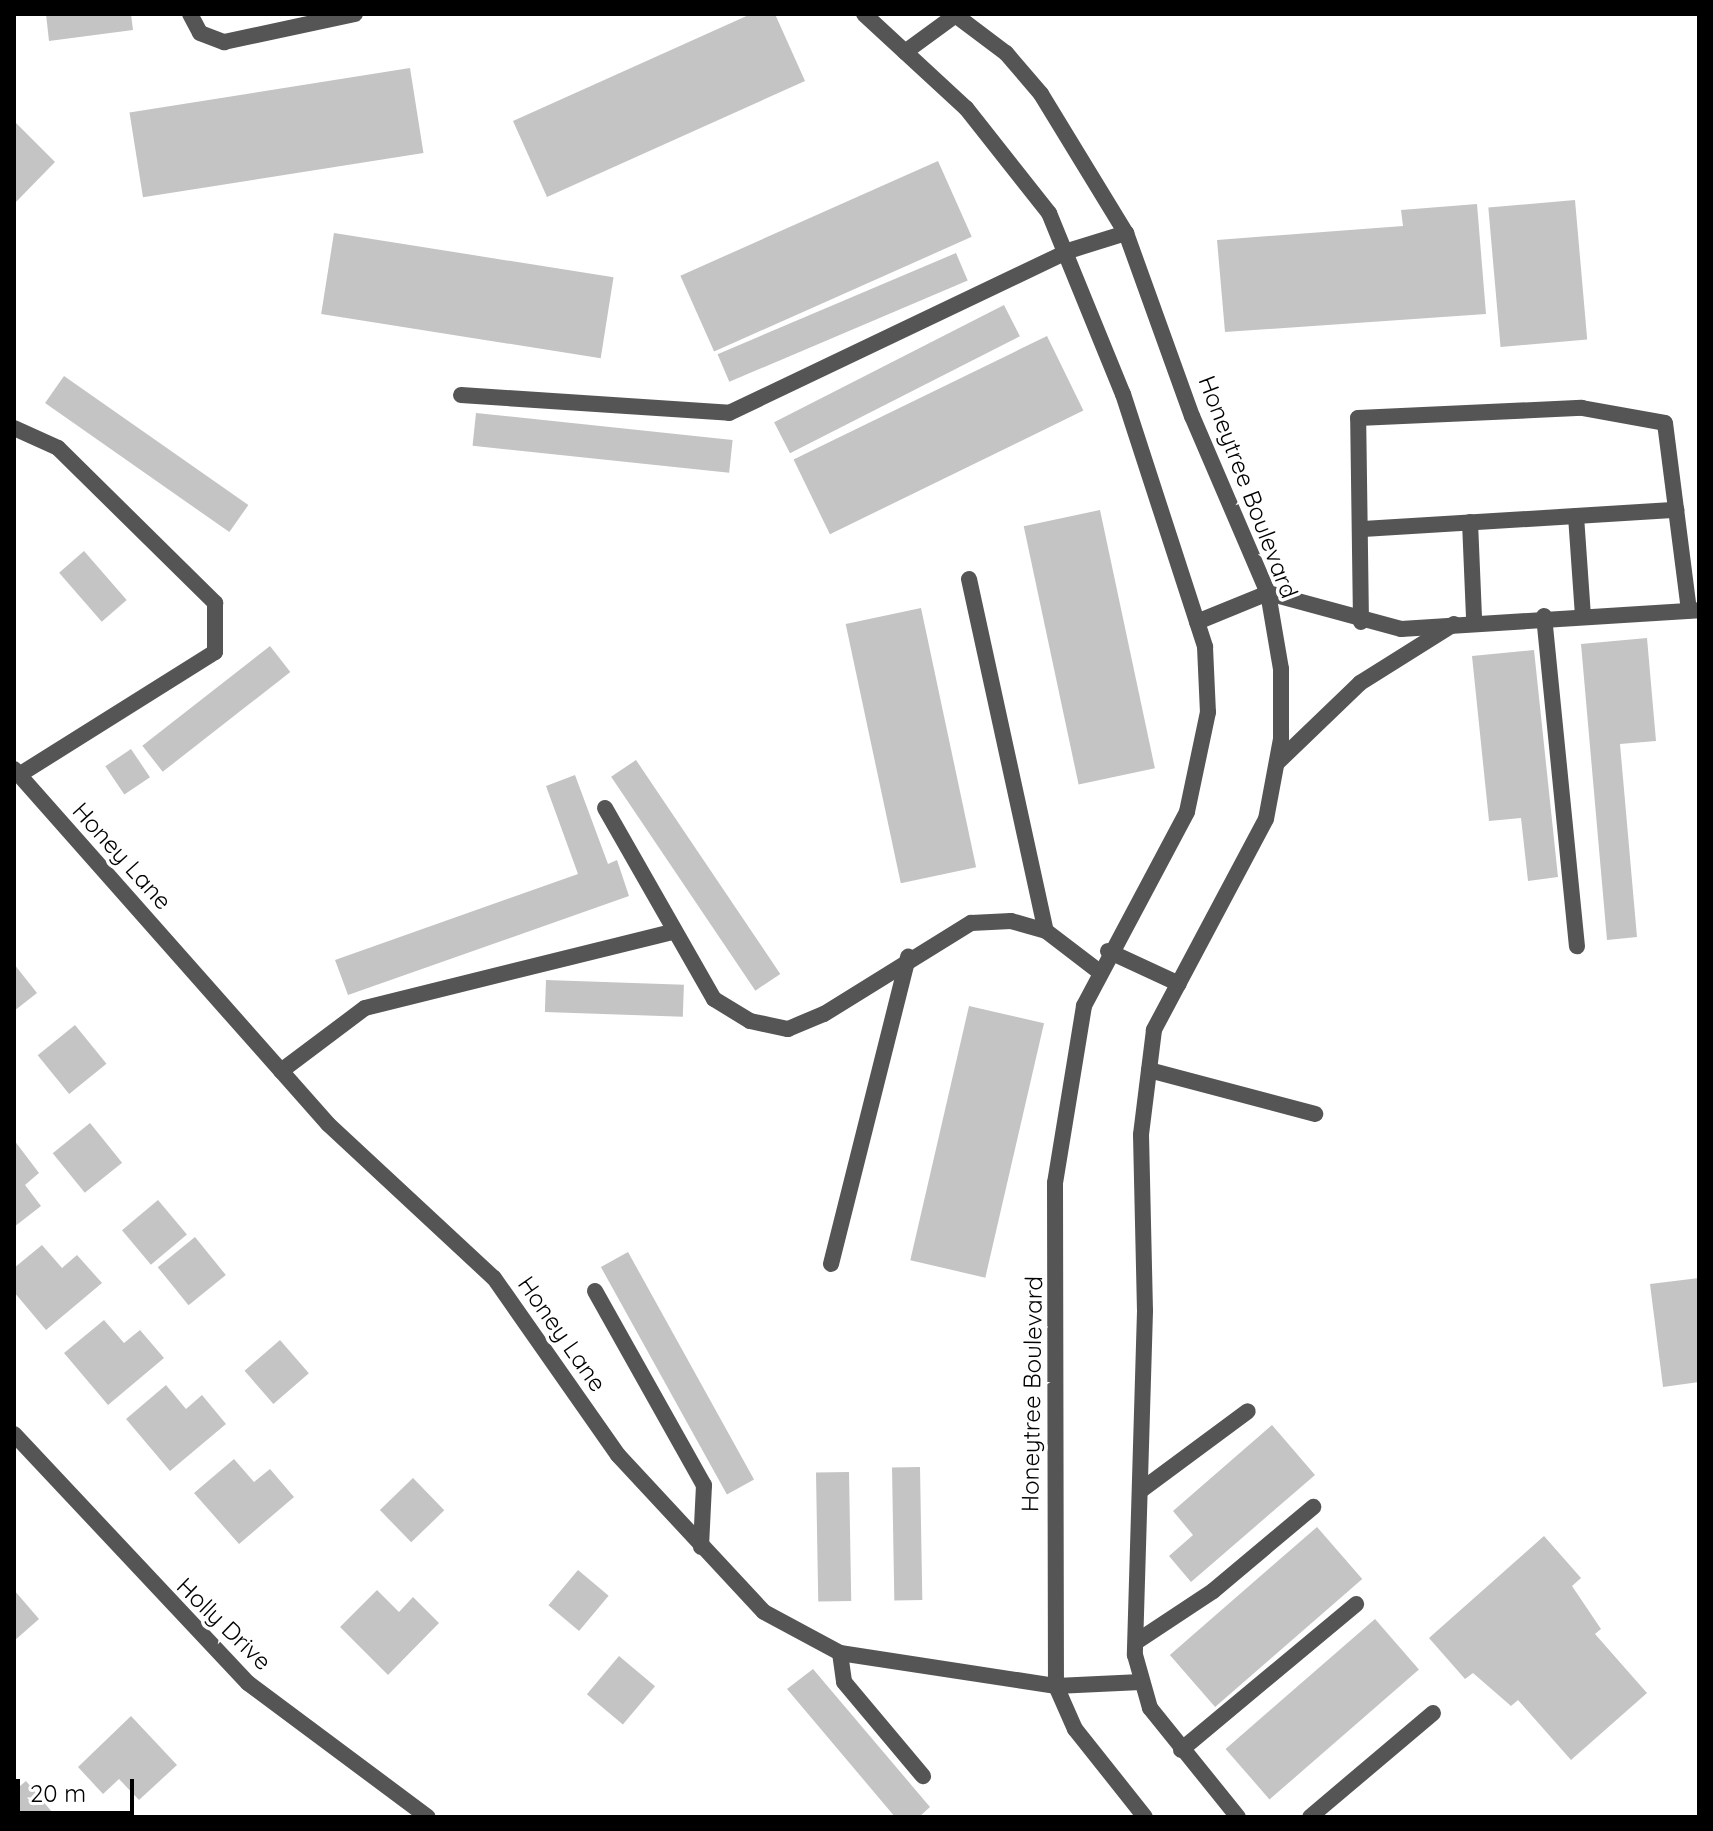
<!DOCTYPE html>
<html>
<head>
<meta charset="utf-8">
<style>
  body { margin:0 }
  #map { position:relative; width:1713px; height:1831px; overflow:hidden; background:#fff; font-family:Quicksand,sans-serif }
  div>[style] { position:absolute }
  .building>* { inset:0; background:#c4c4c4; transform-origin:0 0 }
  .lane>* { height:16px; margin:-8px; padding:0 8px; transform-origin:8px; border-radius:8px; background:#555 }
  .street>* { height:16px; margin:-8px; padding:0 8px; transform-origin:8px; border-radius:8px; background:#555 }
  span { translate:-50% -50%; white-space:nowrap; text-align:center; line-height:1.15; -webkit-text-stroke:7px #fff; paint-order:stroke }
  .street-label { font-size:24px; color:#000 }
  .frame { position:absolute; inset:0; border:16px solid #000; pointer-events:none }
  .scale { position:absolute; left:16px; top:1779px; width:118px; height:36px; box-sizing:border-box; border:4px solid #000; border-top:0; padding-left:10px; font-size:24px; line-height:28px; white-space:nowrap; color:#000; -webkit-text-stroke:6px #fff; paint-order:stroke }
</style>
</head>
<body>
<div id="map">
  <div class="building">
    <div style="clip-path:polygon(46px 14px,131px 14px,133px 30px,49px 41px)"></div>
    <div style="clip-path:polygon(751px 14px,775px 14px,805px 81px,547px 197px,513px 121px)"></div>
    <div style="left:410px;top:68px;width:86px;height:284px;rotate:81deg"></div>
    <div style="clip-path:polygon(14px 121px,55px 162px,14px 204px)"></div>
    <div style="left:938px;top:161px;width:83px;height:282px;rotate:66deg"></div>
    <div style="left:1575px;top:200px;width:140px;height:87px;rotate:85deg"></div>
    <div style="clip-path:polygon(1477px 204px,1486px 314px,1225px 332px,1217px 240px,1403px 226px,1401px 210px)"></div>
    <div style="left:334px;top:233px;width:283px;height:82px;rotate:9deg"></div>
    <div style="left:956px;top:253px;width:30px;height:259px;rotate:67deg"></div>
    <div style="left:1004px;top:305px;width:35px;height:258px;rotate:63deg"></div>
    <div style="left:1047px;top:336px;width:83px;height:282px;rotate:64deg"></div>
    <div style="left:64px;top:376px;width:225px;height:33px;rotate:35deg"></div>
    <div style="left:476px;top:413px;width:258px;height:33px;rotate:6deg"></div>
    <div style="left:1100px;top:510px;width:264px;height:78px;rotate:78deg"></div>
    <div style="left:84px;top:551px;width:65px;height:33px;rotate:49deg"></div>
    <div style="left:921px;top:608px;width:265px;height:77px;rotate:78deg"></div>
    <div style="clip-path:polygon(1647px 638px,1656px 741px,1620px 744px,1637px 937px,1607px 940px,1581px 644px)"></div>
    <div style="left:270px;top:646px;width:33px;height:162px;rotate:52deg"></div>
    <div style="clip-path:polygon(1534px 650px,1558px 877px,1528px 881px,1521px 818px,1489px 821px,1472px 656px)"></div>
    <div style="left:131px;top:749px;width:34px;height:31px;rotate:56deg"></div>
    <div style="left:636px;top:760px;width:258px;height:30px;rotate:56deg"></div>
    <div style="clip-path:polygon(575px 775px,608px 864px,617px 860px,629px 896px,348px 995px,335px 960px,578px 874px,546px 786px)"></div>
    <div style="clip-path:polygon(14px 964px,37px 993px,14px 1011px)"></div>
    <div style="left:546px;top:980px;width:138px;height:32px;rotate:2deg"></div>
    <div style="left:969px;top:1006px;width:77px;height:261px;rotate:13deg"></div>
    <div style="left:75px;top:1025px;width:50px;height:48px;rotate:51deg"></div>
    <div style="left:90px;top:1123px;width:51px;height:48px;rotate:51deg"></div>
    <div style="clip-path:polygon(14px 1140px,39px 1173px,25px 1185px,41px 1206px,14px 1227px)"></div>
    <div style="left:158px;top:1200px;width:45px;height:47px;rotate:50deg"></div>
    <div style="left:195px;top:1237px;width:49px;height:48px;rotate:51deg"></div>
    <div style="clip-path:polygon(42px 1245px,62px 1268px,77px 1255px,102px 1283px,46px 1330px,14px 1292px,14px 1268px)"></div>
    <div style="left:628px;top:1252px;width:260px;height:31px;rotate:61deg"></div>
    <div style="clip-path:polygon(1699px 1278px,1699px 1382px,1663px 1387px,1650px 1284px)"></div>
    <div style="clip-path:polygon(104px 1320px,124px 1343px,140px 1330px,164px 1358px,108px 1405px,64px 1353px)"></div>
    <div style="left:280px;top:1340px;width:44px;height:47px;rotate:49deg"></div>
    <div style="clip-path:polygon(166px 1385px,186px 1409px,202px 1395px,226px 1424px,170px 1471px,126px 1419px)"></div>
    <div style="clip-path:polygon(1272px 1425px,1315px 1475px,1191px 1582px,1169px 1556px,1193px 1535px,1173px 1511px)"></div>
    <div style="clip-path:polygon(234px 1459px,254px 1482px,270px 1469px,294px 1497px,239px 1544px,194px 1493px)"></div>
    <div style="left:920px;top:1467px;width:133px;height:28px;rotate:89deg"></div>
    <div style="left:849px;top:1472px;width:129px;height:33px;rotate:89deg"></div>
    <div style="left:413px;top:1478px;width:45px;height:46px;rotate:46deg"></div>
    <div style="left:1317px;top:1527px;width:69px;height:195px;rotate:49deg"></div>
    <div style="clip-path:polygon(1544px 1536px,1581px 1578px,1572px 1586px,1601px 1629px,1595px 1634px,1647px 1693px,1571px 1760px,1518px 1700px,1511px 1706px,1473px 1673px,1465px 1679px,1429px 1638px)"></div>
    <div style="left:578px;top:1570px;width:40px;height:46px;rotate:40deg"></div>
    <div style="clip-path:polygon(14px 1590px,39px 1619px,14px 1641px)"></div>
    <div style="clip-path:polygon(377px 1590px,399px 1612px,413px 1597px,439px 1623px,388px 1675px,340px 1627px)"></div>
    <div style="left:1375px;top:1619px;width:67px;height:198px;rotate:49deg"></div>
    <div style="left:619px;top:1656px;width:47px;height:50px;rotate:40deg"></div>
    <div style="clip-path:polygon(813px 1669px,930px 1807px,919px 1817px,895px 1817px,787px 1689px)"></div>
    <div style="clip-path:polygon(131px 1716px,177px 1765px,139px 1800px,119px 1779px,103px 1794px,78px 1767px)"></div>
    <div style="clip-path:polygon(26px 1781px,52px 1812px,46px 1817px,14px 1817px,14px 1791px)"></div>
  </div>
  <div class="lane">
    <div style="left:190px;top:14px;width:21px;rotate:62deg"></div>
    <div style="left:200px;top:33px;width:26px;rotate:21deg"></div>
    <div style="left:224px;top:42px;width:134px;rotate:-12.1deg"></div>
    <div style="left:461px;top:395px;width:269px;rotate:3.8deg"></div>
    <div style="left:729px;top:413px;width:376px;rotate:-25.5deg"></div>
    <div style="left:14px;top:428px;width:48px;rotate:24.4deg"></div>
    <div style="left:58px;top:448px;width:221px;rotate:44.6deg"></div>
    <div style="left:215px;top:603px;width:49px;rotate:90deg"></div>
    <div style="left:215px;top:652px;width:231px;rotate:147.9deg"></div>
    <div style="left:1576px;top:516px;width:99px;rotate:86deg"></div>
    <div style="left:1470px;top:522px;width:97px;rotate:87.6deg"></div>
    <div style="left:1363px;top:529px;width:314px;rotate:-3.5deg"></div>
    <div style="left:969px;top:579px;width:360px;rotate:77.7deg"></div>
    <div style="left:1046px;top:931px;width:64px;rotate:37.4deg"></div>
    <div style="left:1544px;top:616px;width:332px;rotate:84.3deg"></div>
    <div style="left:1361px;top:622px;width:204px;rotate:-90.8deg"></div>
    <div style="left:1358px;top:418px;width:224px;rotate:-2.6deg"></div>
    <div style="left:1582px;top:408px;width:84px;rotate:10.2deg"></div>
    <div style="left:1665px;top:423px;width:189px;rotate:82.7deg"></div>
    <div style="left:605px;top:808px;width:220px;rotate:60.3deg"></div>
    <div style="left:714px;top:999px;width:42px;rotate:31.4deg"></div>
    <div style="left:750px;top:1021px;width:39px;rotate:12deg"></div>
    <div style="left:788px;top:1029px;width:39px;rotate:-23deg"></div>
    <div style="left:824px;top:1014px;width:173px;rotate:-31.8deg"></div>
    <div style="left:971px;top:923px;width:40px;rotate:-2.9deg"></div>
    <div style="left:1011px;top:921px;width:36px;rotate:16deg"></div>
    <div style="left:1149px;top:1070px;width:172px;rotate:14.8deg"></div>
    <div style="left:281px;top:1071px;width:105px;rotate:-36.9deg"></div>
    <div style="left:365px;top:1008px;width:319px;rotate:-13.9deg"></div>
    <div style="left:831px;top:1264px;width:317px;rotate:-75.9deg"></div>
    <div style="left:595px;top:1291px;width:223px;rotate:60.7deg"></div>
    <div style="left:704px;top:1485px;width:62px;rotate:92.8deg"></div>
    <div style="left:1140px;top:1491px;width:134px;rotate:-36.5deg"></div>
    <div style="left:1136px;top:1642px;width:92px;rotate:-33.5deg"></div>
    <div style="left:1213px;top:1591px;width:131px;rotate:-40deg"></div>
    <div style="left:840px;top:1653px;width:29px;rotate:82deg"></div>
    <div style="left:844px;top:1682px;width:123px;rotate:50deg"></div>
    <div style="left:1181px;top:1750px;width:228px;rotate:-39.8deg"></div>
    <div style="left:1310px;top:1817px;width:161px;rotate:-40.2deg"></div>
  </div>
  <div class="street">
    <div style="left:864px;top:14px;width:139px;rotate:42.7deg"></div>
    <div style="left:966px;top:108px;width:134px;rotate:51.7deg"></div>
    <div style="left:1049px;top:213px;width:196px;rotate:67.8deg"></div>
    <div style="left:1123px;top:394px;width:266px;rotate:72deg"></div>
    <div style="left:1205px;top:647px;width:65px;rotate:87.4deg"></div>
    <div style="left:1208px;top:712px;width:102px;rotate:101.9deg"></div>
    <div style="left:1187px;top:812px;width:220px;rotate:118deg"></div>
    <div style="left:1084px;top:1006px;width:179px;rotate:99.3deg"></div>
    <div style="left:1055px;top:1183px;width:503px;rotate:89.89deg"></div>
    <div style="left:1056px;top:1686px;width:47px;rotate:66.2deg"></div>
    <div style="left:1075px;top:1729px;width:112px;rotate:51.5deg"></div>
    <div style="left:954px;top:14px;width:65px;rotate:36.9deg"></div>
    <div style="left:1006px;top:53px;width:54px;rotate:49.5deg"></div>
    <div style="left:1041px;top:94px;width:163px;rotate:58.6deg"></div>
    <div style="left:1126px;top:233px;width:195px;rotate:70.2deg"></div>
    <div style="left:1192px;top:416px;width:193px;rotate:66.8deg"></div>
    <div style="left:1268px;top:593px;width:77px;rotate:80.3deg"></div>
    <div style="left:1281px;top:669px;width:70px;rotate:90deg"></div>
    <div style="left:1281px;top:739px;width:81px;rotate:100.6deg"></div>
    <div style="left:1266px;top:819px;width:239px;rotate:118deg"></div>
    <div style="left:1154px;top:1030px;width:106px;rotate:97.1deg"></div>
    <div style="left:1141px;top:1135px;width:176px;rotate:88.7deg"></div>
    <div style="left:1145px;top:1311px;width:344px;rotate:91.7deg"></div>
    <div style="left:1135px;top:1655px;width:55px;rotate:74.2deg"></div>
    <div style="left:1150px;top:1708px;width:140px;rotate:51.1deg"></div>
    <div style="left:905px;top:52px;width:64px;rotate:-36.2deg"></div>
    <div style="left:1068px;top:251px;width:61px;rotate:-17.2deg"></div>
    <div style="left:1197px;top:622px;width:77px;rotate:-22.2deg"></div>
    <div style="left:1268px;top:593px;width:138px;rotate:15.1deg"></div>
    <div style="left:1401px;top:629px;width:299px;rotate:-3.6deg"></div>
    <div style="left:1278px;top:762px;width:114px;rotate:-43.9deg"></div>
    <div style="left:1360px;top:683px;width:111px;rotate:-32.1deg"></div>
    <div style="left:14px;top:769px;width:474px;rotate:48.5deg"></div>
    <div style="left:328px;top:1124px;width:226px;rotate:42.9deg"></div>
    <div style="left:494px;top:1278px;width:216px;rotate:55deg"></div>
    <div style="left:618px;top:1455px;width:214px;rotate:47.1deg"></div>
    <div style="left:764px;top:1612px;width:86px;rotate:28.3deg"></div>
    <div style="left:840px;top:1653px;width:219px;rotate:8.7deg"></div>
    <div style="left:1056px;top:1686px;width:85px;rotate:-2.7deg"></div>
    <div style="left:1108px;top:951px;width:78px;rotate:24.9deg"></div>
    <div style="left:14px;top:1434px;width:342px;rotate:46.8deg"></div>
    <div style="left:248px;top:1683px;width:224px;rotate:36.7deg"></div>
  </div>
  <div class="street-label">
    <span style="left:1248px;top:487px;rotate:69deg">Honeytree Boulevard</span>
    <span style="left:122px;top:856px;rotate:48deg">Honey Lane</span>
    <span style="left:562px;top:1334px;rotate:55deg">Honey Lane</span>
    <span style="left:1032px;top:1394px;rotate:-89deg">Honeytree Boulevard</span>
    <span style="left:224px;top:1624px;rotate:44deg">Holly Drive</span>
  </div>
  <div class="frame"></div>
  <div class="scale">20 m</div>
</div>
</body>
</html>
